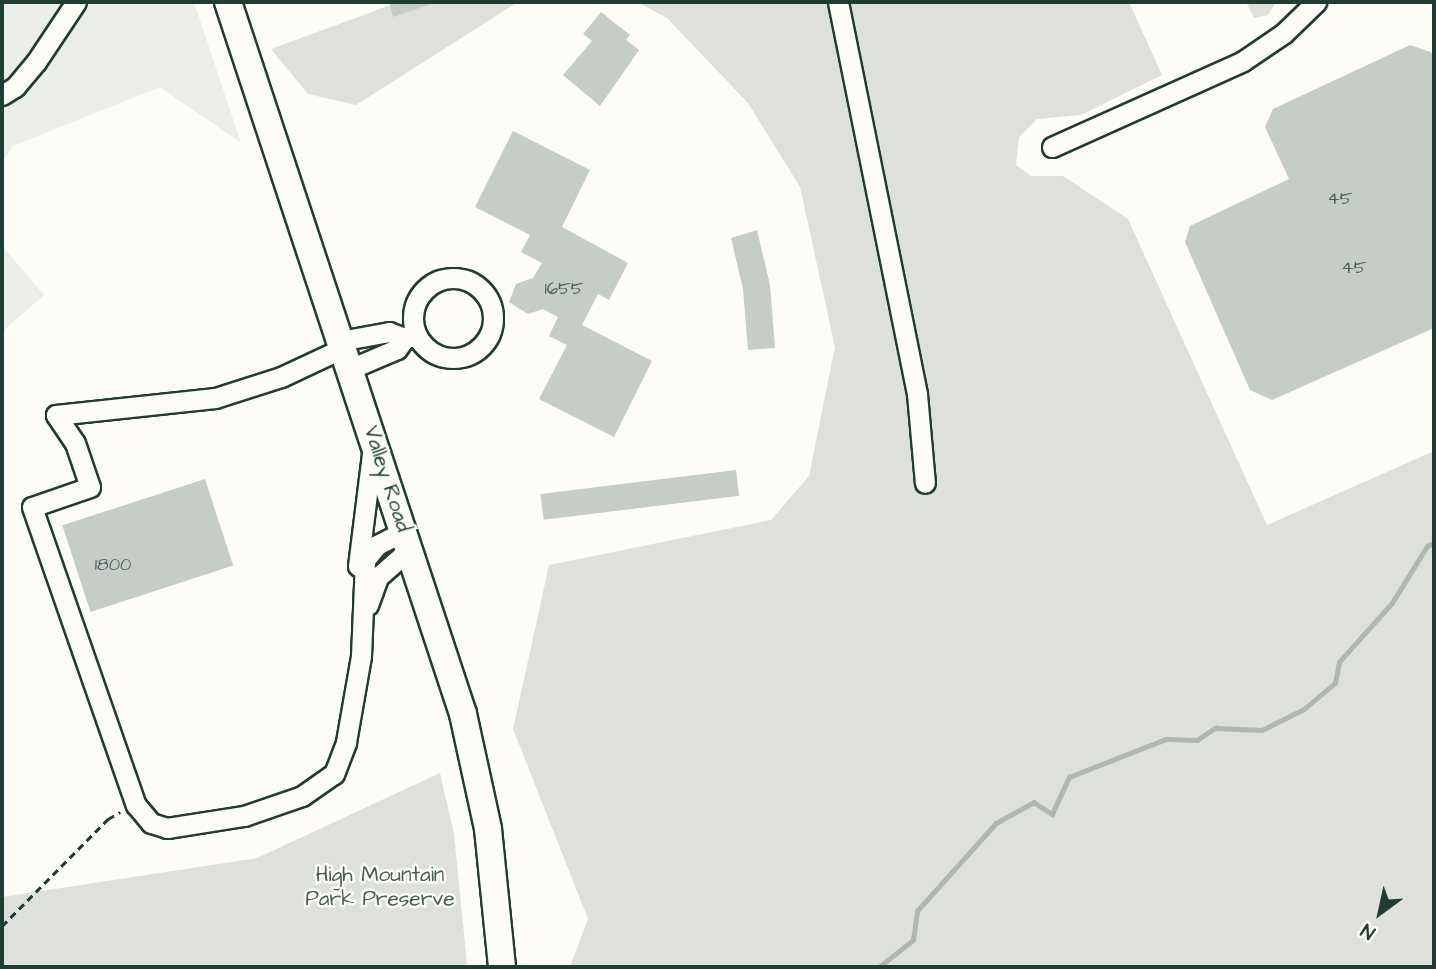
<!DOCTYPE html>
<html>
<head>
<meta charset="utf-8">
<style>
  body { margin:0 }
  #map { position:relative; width:1436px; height:969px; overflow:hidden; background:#fdfcf7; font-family:"Architects Daughter",sans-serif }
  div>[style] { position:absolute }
  .built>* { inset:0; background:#eceee9 }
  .green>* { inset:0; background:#dde0db }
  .stream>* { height:4.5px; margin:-2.25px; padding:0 2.25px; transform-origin:2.25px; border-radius:2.25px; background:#aeb8b1 }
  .building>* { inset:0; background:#c6cdc7; transform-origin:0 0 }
  .path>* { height:2.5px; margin-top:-1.25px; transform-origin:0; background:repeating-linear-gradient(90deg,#1f3d34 0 7px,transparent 0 12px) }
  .roads { filter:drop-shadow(2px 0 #1f3d34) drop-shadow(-2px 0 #1f3d34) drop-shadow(0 2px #1f3d34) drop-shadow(0 -2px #1f3d34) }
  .minor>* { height:19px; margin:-9.5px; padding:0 9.5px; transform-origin:9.5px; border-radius:9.5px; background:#fdfcf7 }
  .minor>.ring { margin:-9.5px; padding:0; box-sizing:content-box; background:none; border:19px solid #fdfcf7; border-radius:50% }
  .major>* { height:26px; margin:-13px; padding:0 13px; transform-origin:13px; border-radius:13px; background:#fdfcf7 }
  span { translate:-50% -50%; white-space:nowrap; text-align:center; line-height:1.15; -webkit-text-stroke:5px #fdfcf7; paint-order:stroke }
  .number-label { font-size:18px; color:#496159 }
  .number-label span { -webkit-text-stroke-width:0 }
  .street-label { font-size:21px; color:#1f3d34 }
  .park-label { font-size:21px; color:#455e55 }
  .frame { position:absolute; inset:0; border:4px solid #1f3d34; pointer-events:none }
  .north { position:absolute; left:1345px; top:878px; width:70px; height:70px; -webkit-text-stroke:5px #fdfcf7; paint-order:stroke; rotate:213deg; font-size:19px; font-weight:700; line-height:28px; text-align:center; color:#1f3d34 }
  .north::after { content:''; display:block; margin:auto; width:24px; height:32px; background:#1f3d34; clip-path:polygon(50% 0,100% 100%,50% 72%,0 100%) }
</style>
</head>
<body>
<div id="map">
  <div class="built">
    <div style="clip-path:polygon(2px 2px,194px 2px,241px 143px,160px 87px,13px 146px,2px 162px)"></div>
    <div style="clip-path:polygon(2px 246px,44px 295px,2px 332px)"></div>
  </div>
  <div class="green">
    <div style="clip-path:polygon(399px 2px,518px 2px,356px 105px,308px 94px,271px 49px)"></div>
    <div style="clip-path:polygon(637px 2px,1129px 2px,1162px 75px,1081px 115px,1037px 119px,1019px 137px,1016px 165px,1031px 176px,1063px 176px,1128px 219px,1267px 525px,1434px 451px,1434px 967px,570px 967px,588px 919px,513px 729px,549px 565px,771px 520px,809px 476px,835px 347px,800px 187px,748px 103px,667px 18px)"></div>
    <div style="clip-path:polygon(1246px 2px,1276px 2px,1268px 15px,1254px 18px)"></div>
    <div style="clip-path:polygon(440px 773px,454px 834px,467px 964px,461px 967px,2px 967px,2px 897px,257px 858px)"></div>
  </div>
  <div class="stream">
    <div style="left:879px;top:967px;width:43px;rotate:-38.5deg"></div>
    <div style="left:913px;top:940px;width:29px;rotate:-82deg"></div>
    <div style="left:917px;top:911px;width:118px;rotate:-48.1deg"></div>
    <div style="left:996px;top:823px;width:43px;rotate:-28.9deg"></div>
    <div style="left:1034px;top:802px;width:22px;rotate:34deg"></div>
    <div style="left:1052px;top:814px;width:41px;rotate:-65.3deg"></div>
    <div style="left:1069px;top:777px;width:104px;rotate:-21.4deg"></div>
    <div style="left:1166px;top:739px;width:31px;rotate:2deg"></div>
    <div style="left:1197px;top:740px;width:22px;rotate:-34deg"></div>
    <div style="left:1215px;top:728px;width:47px;rotate:2.4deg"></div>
    <div style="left:1262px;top:730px;width:47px;rotate:-26.6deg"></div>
    <div style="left:1304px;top:709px;width:40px;rotate:-40deg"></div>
    <div style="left:1335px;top:683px;width:21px;rotate:-79deg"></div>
    <div style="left:1339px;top:662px;width:79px;rotate:-48.1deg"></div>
    <div style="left:1392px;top:603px;width:67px;rotate:-58.4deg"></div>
    <div style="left:1427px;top:546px;width:8px;rotate:-23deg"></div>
  </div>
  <div class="building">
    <div style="clip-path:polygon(389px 2px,430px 2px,431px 4px,393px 17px)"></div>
    <div style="clip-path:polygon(601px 12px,630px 35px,626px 40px,639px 50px,600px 106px,563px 75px,592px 41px,583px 34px)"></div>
    <div style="clip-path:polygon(1410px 45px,1431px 52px,1434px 61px,1434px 328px,1272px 400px,1250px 390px,1185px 242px,1190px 226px,1289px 179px,1265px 127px,1273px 109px)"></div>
    <div style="clip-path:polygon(513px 131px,590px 170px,562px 227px,628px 263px,609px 300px,598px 294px,582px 325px,652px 361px,614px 437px,539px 399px,567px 345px,549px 336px,558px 317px,543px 309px,528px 314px,509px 302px,516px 284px,533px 278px,542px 263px,521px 252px,530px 235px,475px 207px)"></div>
    <div style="clip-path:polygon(757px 230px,770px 285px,775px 348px,748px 350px,743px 289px,731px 238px)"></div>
    <div style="left:736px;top:470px;width:26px;height:197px;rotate:83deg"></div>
    <div style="left:205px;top:479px;width:91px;height:150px;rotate:72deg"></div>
  </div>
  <div class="path">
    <div style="left:2px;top:926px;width:151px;rotate:-45.3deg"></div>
    <div style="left:108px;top:819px;width:14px;rotate:-30deg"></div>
  </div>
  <div class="roads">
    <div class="minor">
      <div style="left:838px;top:2px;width:400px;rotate:78.6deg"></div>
      <div style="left:917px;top:394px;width:89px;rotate:84.9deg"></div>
      <div style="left:2px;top:95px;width:15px;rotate:-32deg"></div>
      <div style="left:15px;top:87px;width:33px;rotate:-50deg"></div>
      <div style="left:36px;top:62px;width:72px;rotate:-56.3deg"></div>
      <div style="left:1052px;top:147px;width:209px;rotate:-24.2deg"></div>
      <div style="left:1243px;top:61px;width:50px;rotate:-34.3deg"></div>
      <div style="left:1284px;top:33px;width:45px;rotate:-44.1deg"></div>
      <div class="ring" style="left:413px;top:278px;width:61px;height:61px"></div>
      <div style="left:340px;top:341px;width:50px;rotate:-10.4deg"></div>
      <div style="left:389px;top:332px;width:17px;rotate:21deg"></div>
      <div style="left:405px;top:338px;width:11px;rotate:-10deg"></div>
      <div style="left:343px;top:348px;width:68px;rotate:154.9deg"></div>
      <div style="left:281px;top:377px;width:69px;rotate:162.3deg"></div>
      <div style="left:215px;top:398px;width:160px;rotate:173.9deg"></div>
      <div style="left:56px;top:415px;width:34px;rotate:56deg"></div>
      <div style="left:75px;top:443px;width:46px;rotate:71.2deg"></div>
      <div style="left:90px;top:487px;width:61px;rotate:161deg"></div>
      <div style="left:32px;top:507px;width:316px;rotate:70.8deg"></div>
      <div style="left:136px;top:805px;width:23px;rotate:50deg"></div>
      <div style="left:151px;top:823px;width:17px;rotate:17deg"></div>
      <div style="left:167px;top:828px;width:78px;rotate:-8.9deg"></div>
      <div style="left:244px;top:816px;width:61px;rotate:-19deg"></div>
      <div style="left:302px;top:796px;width:39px;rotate:-35deg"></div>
      <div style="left:334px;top:774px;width:34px;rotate:-69deg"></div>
      <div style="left:346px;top:742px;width:87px;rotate:-80.1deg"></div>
      <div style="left:361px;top:656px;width:96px;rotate:-87.6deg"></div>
      <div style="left:365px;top:560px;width:19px;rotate:-51deg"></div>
      <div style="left:377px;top:545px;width:30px;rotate:-27deg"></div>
      <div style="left:350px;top:369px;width:51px;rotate:-23.1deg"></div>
      <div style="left:397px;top:349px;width:14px;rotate:-54deg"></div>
      <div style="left:358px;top:566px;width:121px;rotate:-82.9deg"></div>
      <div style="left:368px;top:605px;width:30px;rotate:-70deg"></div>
      <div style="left:378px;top:577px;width:43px;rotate:-41.2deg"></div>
    </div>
    <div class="major">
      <div style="left:228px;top:2px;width:750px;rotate:71.73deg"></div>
      <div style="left:463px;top:714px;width:118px;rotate:77.7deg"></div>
      <div style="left:488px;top:829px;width:139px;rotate:84.2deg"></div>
    </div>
  </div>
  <div class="number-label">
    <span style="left:1340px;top:199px">45</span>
    <span style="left:1354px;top:268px">45</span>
    <span style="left:564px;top:289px">1655</span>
    <span style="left:113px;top:565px">1800</span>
  </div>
  <div class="street-label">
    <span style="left:387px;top:479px;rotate:72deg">Valley Road</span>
  </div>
  <div class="park-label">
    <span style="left:380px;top:887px">High Mountain<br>Park Preserve</span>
  </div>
  <div class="frame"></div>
  <div class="north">N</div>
</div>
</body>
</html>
